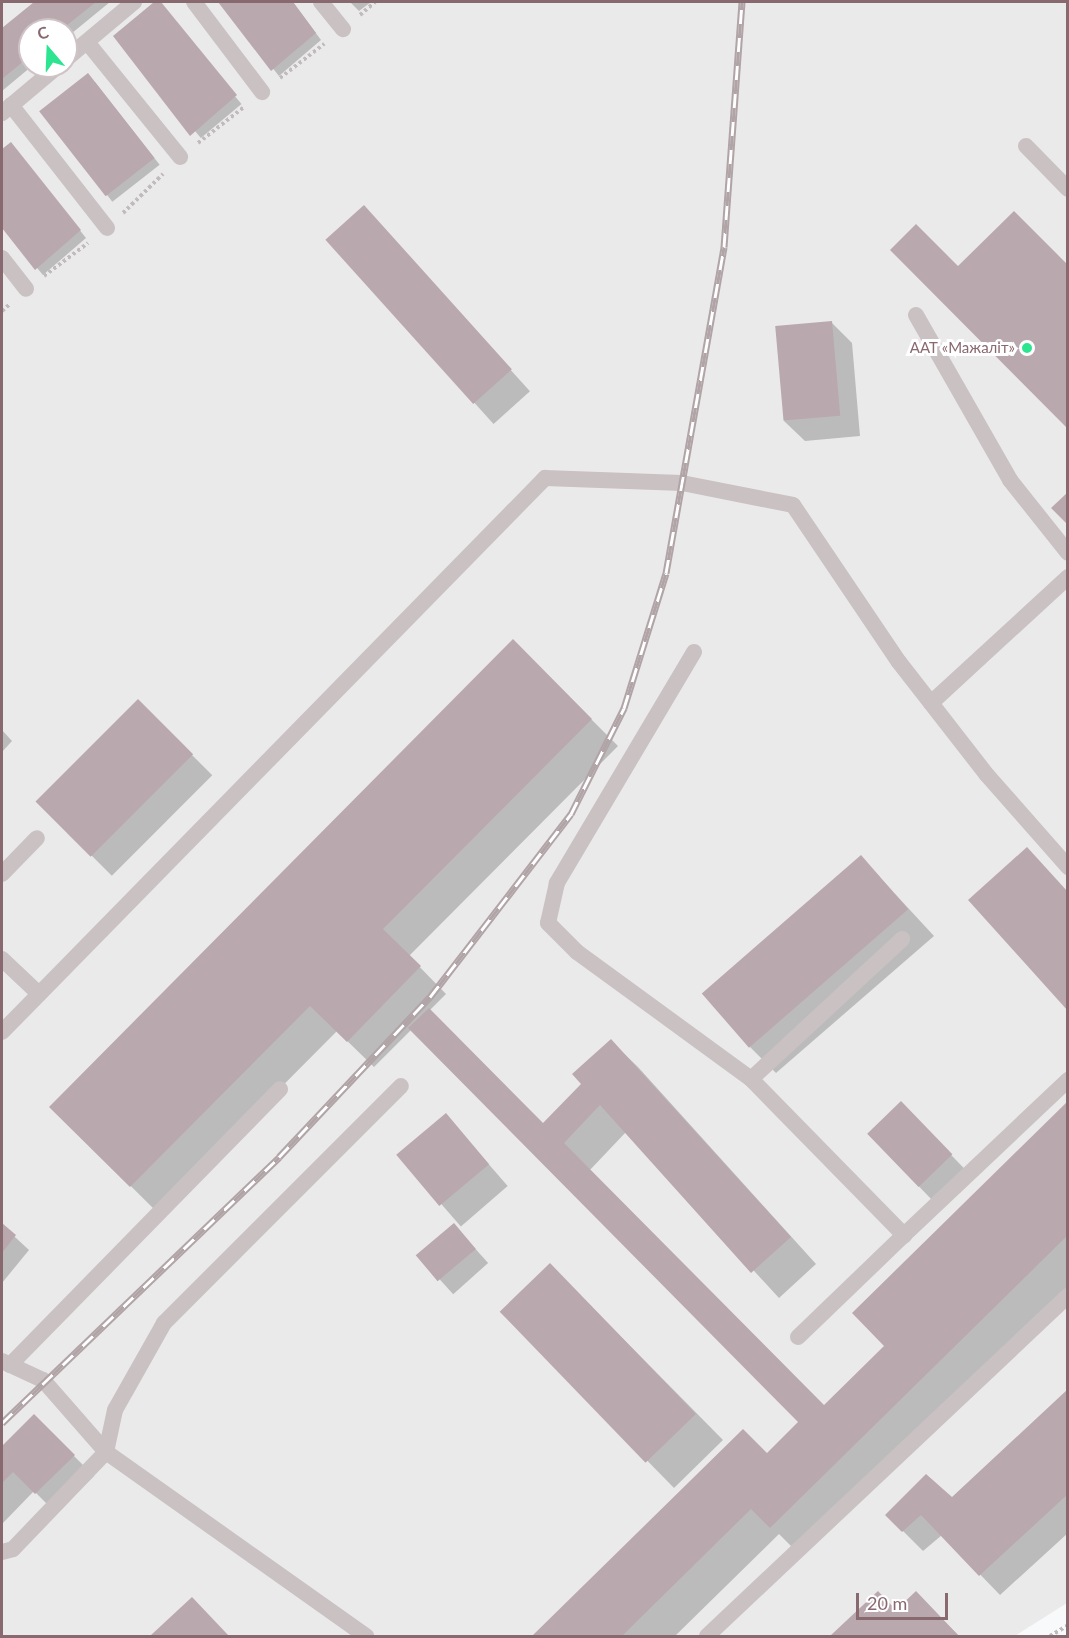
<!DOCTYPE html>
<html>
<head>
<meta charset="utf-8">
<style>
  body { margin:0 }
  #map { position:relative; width:1069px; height:1638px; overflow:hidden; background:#f8f9fa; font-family:Lato,sans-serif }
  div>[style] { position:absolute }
  .built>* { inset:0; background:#ebeaeb }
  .shadow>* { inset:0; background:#0003; transform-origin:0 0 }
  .building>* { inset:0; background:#b9a9ae; transform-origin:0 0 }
  .path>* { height:4px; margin-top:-2px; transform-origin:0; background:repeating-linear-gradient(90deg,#c2bbbd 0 3px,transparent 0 6px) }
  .lane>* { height:16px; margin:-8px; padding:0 8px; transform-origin:8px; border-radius:8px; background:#cac1c3 }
  .rail>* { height:7px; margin-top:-3.5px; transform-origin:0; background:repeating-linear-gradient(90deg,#fff 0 14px,#b1a4a7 0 28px); box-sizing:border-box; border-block:2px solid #b1a4a7 }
  .dots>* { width:16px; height:16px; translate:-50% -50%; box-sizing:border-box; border:3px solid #fff; border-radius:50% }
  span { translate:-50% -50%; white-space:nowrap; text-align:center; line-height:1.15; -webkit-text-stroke:6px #fff; paint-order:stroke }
  .poi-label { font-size:15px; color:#896970 }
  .right { translate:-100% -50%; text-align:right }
  .frame { position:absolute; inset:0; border:3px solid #896970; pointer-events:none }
  .north { position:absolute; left:18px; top:18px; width:60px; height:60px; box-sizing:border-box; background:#fff; border:2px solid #d0c3c6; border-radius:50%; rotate:341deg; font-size:16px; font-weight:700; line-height:24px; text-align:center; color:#896970 }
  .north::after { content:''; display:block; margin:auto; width:21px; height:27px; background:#2de490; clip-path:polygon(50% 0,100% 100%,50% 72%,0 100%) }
  .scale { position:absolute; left:856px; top:1593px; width:92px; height:27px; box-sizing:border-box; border:3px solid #896970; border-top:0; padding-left:8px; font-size:18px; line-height:21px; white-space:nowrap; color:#896970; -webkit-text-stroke:4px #fff; paint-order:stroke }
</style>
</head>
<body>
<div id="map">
  <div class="built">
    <div style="clip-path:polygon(evenodd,2px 2px,1067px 2px,1067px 1603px,1015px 1636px,2px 1636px,2px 2px,30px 30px,66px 30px,66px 66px,30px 66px,30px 30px)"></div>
  </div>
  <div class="shadow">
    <div style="clip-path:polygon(36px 2px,110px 2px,66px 38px,66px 30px,30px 30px,32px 66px,2px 91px,2px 30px)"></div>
    <div style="left:156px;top:2px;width:133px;height:53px;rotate:50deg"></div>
    <div style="clip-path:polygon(220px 2px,293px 2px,321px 40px,279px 76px)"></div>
    <div style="clip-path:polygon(350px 2px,371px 2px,359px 11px)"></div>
    <div style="left:95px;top:82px;width:105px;height:60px;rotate:52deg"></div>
    <div style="clip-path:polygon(11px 144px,86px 238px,43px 275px,2px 226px,2px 151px)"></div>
    <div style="left:364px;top:207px;width:248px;height:49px;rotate:48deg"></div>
    <div style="clip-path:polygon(832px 323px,852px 343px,860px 436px,805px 441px,784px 421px)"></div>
    <div style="clip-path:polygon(513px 641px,618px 746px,409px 956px,446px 994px,429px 1011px,543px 1125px,583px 1084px,611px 1041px,638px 1067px,816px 1264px,779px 1298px,626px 1132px,589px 1171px,824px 1407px,886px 1346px,1068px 1103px,1068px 1287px,798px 1553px,779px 1534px,675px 1636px,534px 1636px,743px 1431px,767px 1455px,801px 1422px,412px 1029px,374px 1067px,337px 1031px,157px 1212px,51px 1107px)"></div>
    <div style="left:138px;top:701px;width:105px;height:142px;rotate:45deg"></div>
    <div style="clip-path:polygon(2px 730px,12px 741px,2px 752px)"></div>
    <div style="clip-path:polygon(861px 857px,934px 936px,776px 1073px,750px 1047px)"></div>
    <div style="left:901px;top:1103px;width:92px;height:45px;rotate:46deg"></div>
    <div style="left:446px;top:1115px;width:94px;height:62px;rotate:49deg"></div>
    <div style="clip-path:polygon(2px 1225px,29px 1250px,2px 1283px)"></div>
    <div style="left:454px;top:1225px;width:51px;height:47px;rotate:48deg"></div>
    <div style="clip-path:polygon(576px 1291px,723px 1440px,674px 1488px,502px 1312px)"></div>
    <div style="clip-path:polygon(1068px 1392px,1068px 1533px,1000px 1595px,942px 1535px,923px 1551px,887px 1515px,952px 1499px)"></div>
    <div style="clip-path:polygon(34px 1416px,94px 1476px,56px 1513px,34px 1491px,2px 1524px,2px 1449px)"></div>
    <div style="clip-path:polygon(878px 1593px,896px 1612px,916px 1593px,959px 1636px,832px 1636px)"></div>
    <div style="clip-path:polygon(192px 1599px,228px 1636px,152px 1636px)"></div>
  </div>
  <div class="building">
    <div style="clip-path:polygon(34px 2px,96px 2px,61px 30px,30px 30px,30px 56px,2px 79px,2px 28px)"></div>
    <div style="clip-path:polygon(154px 2px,161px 2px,237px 95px,190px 136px,113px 36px)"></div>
    <div style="clip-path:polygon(218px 2px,293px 2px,316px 33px,271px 71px)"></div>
    <div style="left:88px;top:73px;width:108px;height:62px;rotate:52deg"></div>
    <div style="clip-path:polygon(11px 142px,81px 230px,35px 270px,2px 228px,2px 149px)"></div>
    <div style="left:364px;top:205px;width:221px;height:52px;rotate:48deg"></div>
    <div style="clip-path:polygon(1014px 211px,1068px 265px,1068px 429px,890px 250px,916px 224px,958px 266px)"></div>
    <div style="left:832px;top:321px;width:95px;height:57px;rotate:85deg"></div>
    <div style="clip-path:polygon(1068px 492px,1068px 525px,1051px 508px)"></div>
    <div style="clip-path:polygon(513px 639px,592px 719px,383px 929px,421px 966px,347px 1042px,310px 1006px,130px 1187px,49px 1107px)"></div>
    <div style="left:138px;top:699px;width:78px;height:145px;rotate:45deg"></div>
    <div style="clip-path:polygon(1027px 847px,1068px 892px,1068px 1011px,968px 900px)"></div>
    <div style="left:861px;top:855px;width:72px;height:211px;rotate:49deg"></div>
    <div style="clip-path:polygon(429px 1008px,543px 1123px,581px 1084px,572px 1074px,611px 1039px,791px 1237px,751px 1273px,600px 1105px,564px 1143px,824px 1405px,884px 1346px,852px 1313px,1068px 1101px,1068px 1235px,770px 1528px,751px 1509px,622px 1636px,532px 1636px,743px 1429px,767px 1453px,798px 1422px,408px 1028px)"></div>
    <div style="left:901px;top:1101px;width:74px;height:47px;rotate:46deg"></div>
    <div style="left:446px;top:1113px;width:67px;height:65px;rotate:50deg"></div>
    <div style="clip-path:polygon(2px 1223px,16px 1235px,2px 1253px)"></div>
    <div style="left:454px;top:1223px;width:34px;height:50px;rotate:50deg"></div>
    <div style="left:550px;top:1263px;width:210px;height:70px;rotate:46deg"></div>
    <div style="clip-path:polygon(1068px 1389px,1068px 1494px,979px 1576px,921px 1515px,902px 1532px,885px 1515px,926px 1474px,952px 1497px)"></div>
    <div style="clip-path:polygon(34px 1414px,75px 1455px,35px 1494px,13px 1472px,2px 1483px,2px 1446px)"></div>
    <div style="clip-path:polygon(878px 1591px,896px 1610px,916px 1591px,958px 1635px,830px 1636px)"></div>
    <div style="clip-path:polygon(192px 1597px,229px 1636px,150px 1636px)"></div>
  </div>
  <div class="path">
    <div style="left:360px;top:15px;width:20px;rotate:-41deg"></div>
    <div style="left:280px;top:78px;width:56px;rotate:-37.7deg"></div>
    <div style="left:198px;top:143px;width:58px;rotate:-38deg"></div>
    <div style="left:123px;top:213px;width:56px;rotate:-44.3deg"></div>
    <div style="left:44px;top:276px;width:55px;rotate:-36.9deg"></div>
    <div style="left:2px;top:311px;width:11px;rotate:-41deg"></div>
    <div style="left:1050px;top:1636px;width:21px;rotate:-31deg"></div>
  </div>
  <div class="lane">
    <div style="left:194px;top:2px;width:113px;rotate:52.9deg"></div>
    <div style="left:321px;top:2px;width:35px;rotate:51deg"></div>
    <div style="left:87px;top:42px;width:148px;rotate:51deg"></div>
    <div style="left:66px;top:59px;width:89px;rotate:-40deg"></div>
    <div style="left:11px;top:105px;width:156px;rotate:52deg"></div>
    <div style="left:2px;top:113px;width:73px;rotate:-40deg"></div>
    <div style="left:1026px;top:146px;width:60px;rotate:45.7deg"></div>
    <div style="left:2px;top:258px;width:39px;rotate:52deg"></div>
    <div style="left:916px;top:315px;width:190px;rotate:60.3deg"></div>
    <div style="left:1010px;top:480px;width:93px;rotate:51.5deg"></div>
    <div style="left:694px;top:652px;width:269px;rotate:120.7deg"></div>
    <div style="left:557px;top:883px;width:41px;rotate:102.7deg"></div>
    <div style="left:548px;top:923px;width:41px;rotate:45deg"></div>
    <div style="left:577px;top:952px;width:215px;rotate:36.1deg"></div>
    <div style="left:751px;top:1079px;width:219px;rotate:45.6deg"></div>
    <div style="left:904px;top:1235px;width:226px;rotate:-43.4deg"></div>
    <div style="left:931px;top:703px;width:186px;rotate:-42.6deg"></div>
    <div style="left:2px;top:874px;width:50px;rotate:-45.8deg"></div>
    <div style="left:2px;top:959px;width:51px;rotate:43.4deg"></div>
    <div style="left:2px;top:1032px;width:776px;rotate:-45.57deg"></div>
    <div style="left:545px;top:478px;width:137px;rotate:2.1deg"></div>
    <div style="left:682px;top:483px;width:113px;rotate:11.2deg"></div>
    <div style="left:793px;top:505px;width:189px;rotate:56deg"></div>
    <div style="left:899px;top:662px;width:143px;rotate:52.1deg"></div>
    <div style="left:987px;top:775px;width:123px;rotate:48.6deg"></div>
    <div style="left:751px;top:1079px;width:206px;rotate:-42.8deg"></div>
    <div style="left:798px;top:1337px;width:147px;rotate:-43.9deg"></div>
    <div style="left:2px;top:1361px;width:45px;rotate:24.9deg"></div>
    <div style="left:43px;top:1380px;width:96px;rotate:48.8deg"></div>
    <div style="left:106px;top:1452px;width:319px;rotate:35.3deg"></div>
    <div style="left:10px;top:1365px;width:386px;rotate:-45.6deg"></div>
    <div style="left:2px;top:1552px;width:11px;rotate:-15deg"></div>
    <div style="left:13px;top:1549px;width:134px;rotate:-46.2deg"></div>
    <div style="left:106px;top:1452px;width:43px;rotate:-77.9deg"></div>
    <div style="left:115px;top:1410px;width:100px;rotate:-60.6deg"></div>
    <div style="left:164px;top:1323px;width:335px;rotate:-45deg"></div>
    <div style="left:707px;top:1636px;width:496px;rotate:-43.3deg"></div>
  </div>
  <div class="rail">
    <div style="left:2px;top:1423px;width:384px;rotate:-43.8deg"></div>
    <div style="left:279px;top:1157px;width:220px;rotate:-46.7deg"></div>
    <div style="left:430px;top:997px;width:231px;rotate:-52.4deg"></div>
    <div style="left:571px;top:814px;width:119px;rotate:-63.4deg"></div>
    <div style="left:624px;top:708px;width:141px;rotate:-72.7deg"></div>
    <div style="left:666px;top:573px;width:331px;rotate:-79.9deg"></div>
    <div style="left:724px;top:247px;width:246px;rotate:-85.8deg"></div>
  </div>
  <div class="dots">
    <div style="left:1027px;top:348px;background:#2de490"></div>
  </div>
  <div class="poi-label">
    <span class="right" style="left:1015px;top:348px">ААТ «Мажаліт»</span>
  </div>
  <div class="frame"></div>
  <div class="north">С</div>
  <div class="scale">20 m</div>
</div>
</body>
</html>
